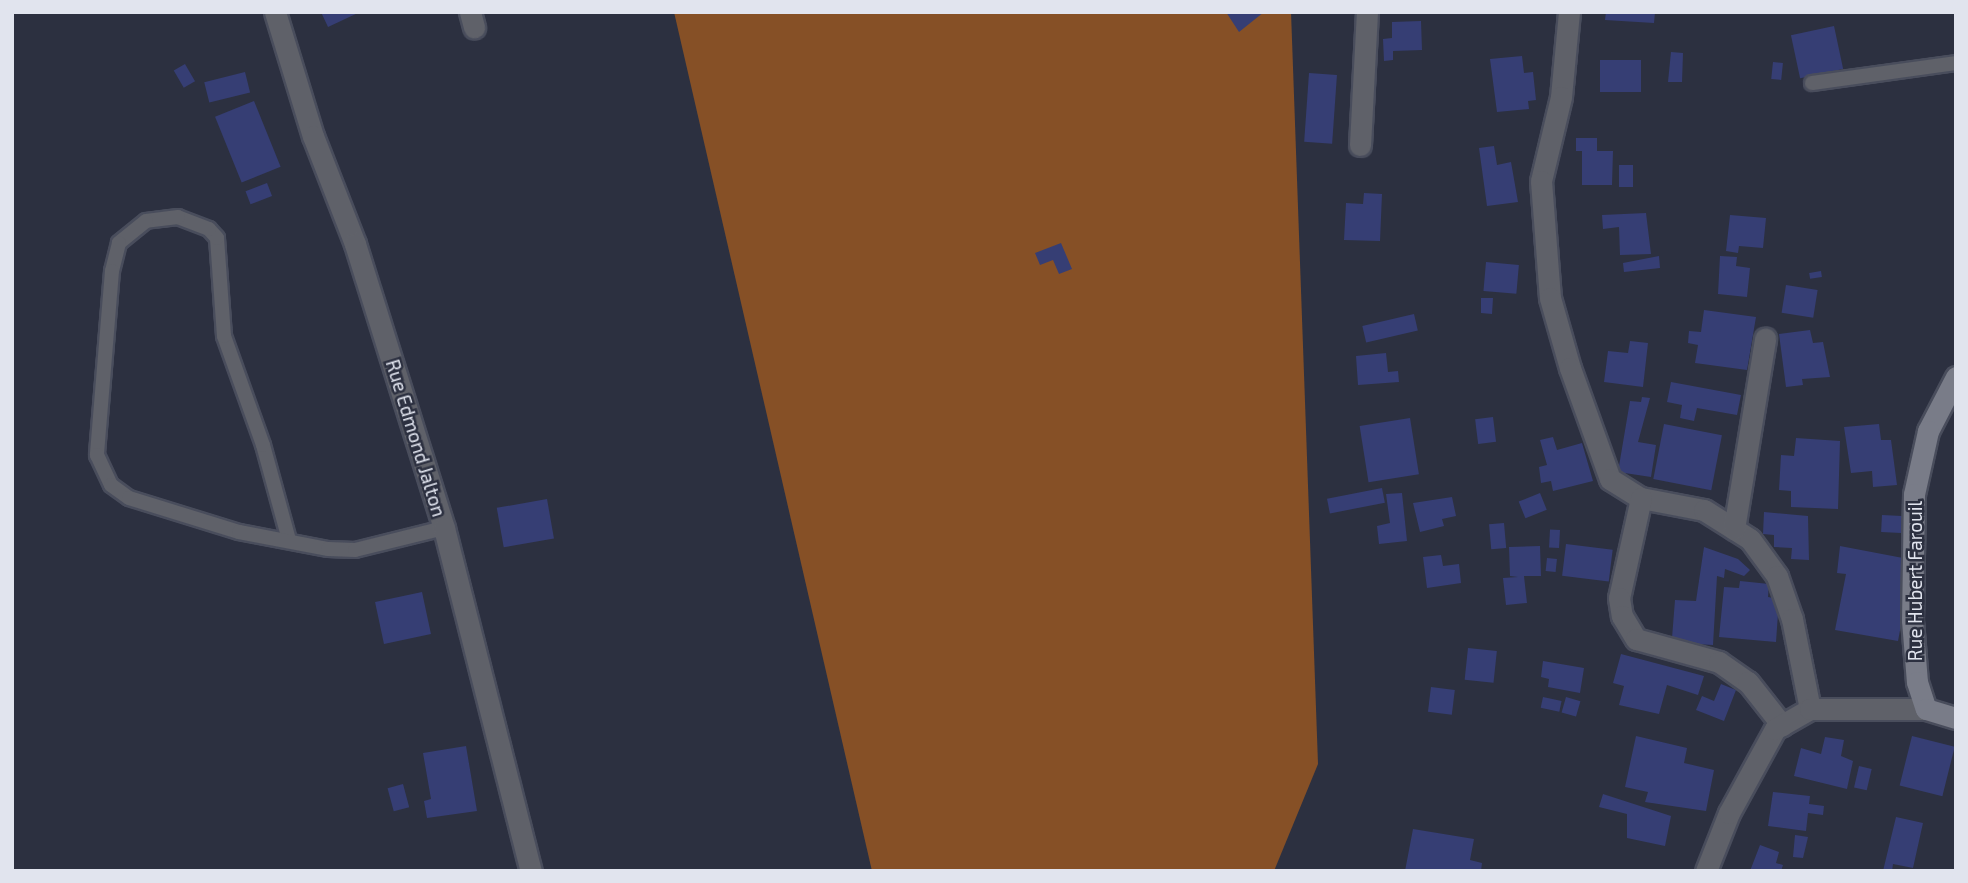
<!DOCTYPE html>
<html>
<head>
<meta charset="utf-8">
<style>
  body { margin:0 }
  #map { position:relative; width:1968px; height:883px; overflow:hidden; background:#2c3040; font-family:"Exo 2",sans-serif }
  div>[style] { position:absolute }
  .forest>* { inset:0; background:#865026 }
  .building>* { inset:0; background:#363e74; transform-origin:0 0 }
  .roads { filter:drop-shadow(2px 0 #494d5c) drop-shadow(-2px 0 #494d5c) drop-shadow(0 2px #494d5c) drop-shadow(0 -2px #494d5c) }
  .lane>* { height:14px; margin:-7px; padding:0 7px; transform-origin:7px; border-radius:7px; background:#5f6169 }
  .street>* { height:21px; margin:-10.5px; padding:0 10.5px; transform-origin:10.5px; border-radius:10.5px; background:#5f6169 }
  .secondary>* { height:21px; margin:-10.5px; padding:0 10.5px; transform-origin:10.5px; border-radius:10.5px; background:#797c88 }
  span { translate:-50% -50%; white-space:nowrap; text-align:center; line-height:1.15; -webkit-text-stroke:5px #2c3040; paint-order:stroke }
  .street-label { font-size:19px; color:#e1e4ee }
  .frame { position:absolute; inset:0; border:14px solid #e1e4ee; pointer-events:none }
</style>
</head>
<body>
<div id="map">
  <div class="forest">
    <div style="clip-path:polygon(674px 12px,1291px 12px,1318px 764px,1274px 871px,872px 871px)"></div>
  </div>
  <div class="building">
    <div style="clip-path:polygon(321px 12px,360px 12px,328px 27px)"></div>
    <div style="clip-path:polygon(1226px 12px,1264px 12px,1239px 32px)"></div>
    <div style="clip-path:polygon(1606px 12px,1655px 12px,1654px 23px,1605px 20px)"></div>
    <div style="clip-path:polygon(1421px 21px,1422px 50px,1393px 51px,1393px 60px,1384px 61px,1383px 39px,1392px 38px,1392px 22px)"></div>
    <div style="left:1834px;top:26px;width:44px;height:44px;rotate:78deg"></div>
    <div style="clip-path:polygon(1671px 52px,1683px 53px,1682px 82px,1668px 82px)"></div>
    <div style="clip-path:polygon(1522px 56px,1524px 73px,1533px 72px,1536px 100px,1528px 101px,1529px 109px,1497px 112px,1490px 59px)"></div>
    <div style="left:1600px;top:60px;width:41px;height:32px"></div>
    <div style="left:1773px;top:62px;width:10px;height:17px;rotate:6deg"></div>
    <div style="left:185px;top:64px;width:20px;height:13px;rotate:60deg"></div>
    <div style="left:245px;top:72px;width:21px;height:42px;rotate:76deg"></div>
    <div style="left:1309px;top:73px;width:28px;height:69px;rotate:4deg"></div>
    <div style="left:254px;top:101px;width:71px;height:42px;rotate:68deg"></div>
    <div style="clip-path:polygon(1576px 138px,1597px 138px,1597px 151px,1613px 151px,1612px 185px,1582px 185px,1582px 151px,1576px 151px)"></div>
    <div style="clip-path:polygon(1494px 146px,1497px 165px,1511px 162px,1518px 202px,1487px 206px,1479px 148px)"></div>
    <div style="left:1619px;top:165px;width:14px;height:22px"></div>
    <div style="left:267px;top:183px;width:14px;height:23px;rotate:69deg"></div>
    <div style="clip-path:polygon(1364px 193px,1382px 194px,1380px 241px,1344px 240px,1346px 203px,1363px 204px)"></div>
    <div style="clip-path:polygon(1646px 213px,1651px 254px,1620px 255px,1619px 227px,1603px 229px,1602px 215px)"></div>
    <div style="clip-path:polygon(1730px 215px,1766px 218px,1763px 248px,1739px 246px,1738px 253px,1726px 251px)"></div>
    <div style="clip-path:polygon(1061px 243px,1072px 269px,1059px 274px,1053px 260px,1040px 265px,1035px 253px)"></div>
    <div style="clip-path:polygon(1659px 256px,1660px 268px,1624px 272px,1623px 263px)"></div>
    <div style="clip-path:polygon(1720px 256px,1737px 257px,1736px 266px,1750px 268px,1747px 297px,1718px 294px)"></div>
    <div style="left:1486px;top:262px;width:33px;height:29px;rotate:5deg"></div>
    <div style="left:1821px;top:271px;width:6px;height:12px;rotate:81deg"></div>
    <div style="left:1786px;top:285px;width:32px;height:28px;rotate:9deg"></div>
    <div style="clip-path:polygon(1481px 298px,1493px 298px,1492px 314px,1481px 313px)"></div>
    <div style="clip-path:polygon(1704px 310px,1756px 317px,1747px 370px,1695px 363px,1698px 345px,1688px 343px,1689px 331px,1701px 332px)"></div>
    <div style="left:1414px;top:314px;width:17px;height:53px;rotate:77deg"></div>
    <div style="clip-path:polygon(1810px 330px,1813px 343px,1823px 342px,1830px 377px,1802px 379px,1803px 385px,1786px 387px,1779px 334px)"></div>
    <div style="clip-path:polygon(1630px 341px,1648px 343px,1643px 387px,1604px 382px,1608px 351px,1628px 353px)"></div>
    <div style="clip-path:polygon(1386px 353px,1388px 372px,1398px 371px,1399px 382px,1358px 385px,1356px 356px)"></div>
    <div style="clip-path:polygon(1671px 382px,1741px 395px,1737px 415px,1697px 408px,1694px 421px,1680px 418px,1682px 405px,1667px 402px)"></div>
    <div style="clip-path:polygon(1642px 397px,1650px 398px,1638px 442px,1656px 445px,1651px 477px,1618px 472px,1630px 401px,1641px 402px)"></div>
    <div style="left:1493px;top:417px;width:25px;height:18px;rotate:83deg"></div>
    <div style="left:1410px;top:418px;width:57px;height:51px;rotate:81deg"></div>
    <div style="left:1664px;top:424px;width:59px;height:56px;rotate:11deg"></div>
    <div style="clip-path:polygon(1879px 424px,1881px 440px,1891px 440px,1897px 485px,1873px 487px,1872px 471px,1851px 473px,1844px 427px)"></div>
    <div style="clip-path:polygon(1553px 437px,1557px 450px,1582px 443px,1593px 481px,1553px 491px,1551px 481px,1541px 483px,1539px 467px,1547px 465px,1540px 440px)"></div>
    <div style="clip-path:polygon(1796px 438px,1840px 441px,1838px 509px,1791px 507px,1791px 491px,1779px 490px,1781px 455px,1794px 456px)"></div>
    <div style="left:1382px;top:488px;width:15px;height:56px;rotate:79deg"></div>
    <div style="clip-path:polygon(1402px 493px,1407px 541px,1379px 544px,1377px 526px,1390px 523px,1386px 494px)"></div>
    <div style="left:1540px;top:493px;width:18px;height:23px;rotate:68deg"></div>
    <div style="clip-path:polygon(1452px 497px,1456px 516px,1442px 519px,1444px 526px,1420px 532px,1413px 503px)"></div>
    <div style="left:547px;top:499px;width:40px;height:51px;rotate:80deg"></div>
    <div style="clip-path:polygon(1764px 512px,1808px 516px,1809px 560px,1791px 559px,1792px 548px,1774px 547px,1774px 535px,1763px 534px)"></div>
    <div style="left:1882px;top:515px;width:20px;height:17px;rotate:3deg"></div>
    <div style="left:1504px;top:523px;width:25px;height:15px;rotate:85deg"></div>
    <div style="left:1560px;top:530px;width:18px;height:10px;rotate:93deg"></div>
    <div style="left:1566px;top:544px;width:47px;height:32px;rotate:7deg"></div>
    <div style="clip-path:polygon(1540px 546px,1541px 576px,1524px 576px,1527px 603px,1506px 605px,1503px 578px,1518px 577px,1510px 576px,1509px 547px)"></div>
    <div style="clip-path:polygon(1840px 546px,1903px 558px,1908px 588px,1898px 641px,1835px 630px,1846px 574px,1837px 573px)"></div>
    <div style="clip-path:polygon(1704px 547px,1738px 559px,1750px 570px,1744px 576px,1725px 569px,1724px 578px,1717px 576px,1713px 645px,1679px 643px,1672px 638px,1675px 600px,1696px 601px)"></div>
    <div style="clip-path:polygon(1441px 555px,1443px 566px,1459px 564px,1461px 583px,1427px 588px,1423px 557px)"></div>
    <div style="left:1547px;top:558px;width:10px;height:13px;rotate:6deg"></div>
    <div style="clip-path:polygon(1740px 581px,1769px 584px,1768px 597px,1779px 599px,1776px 642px,1719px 637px,1724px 587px,1739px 588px)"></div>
    <div style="left:422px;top:592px;width:43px;height:48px;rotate:78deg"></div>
    <div style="left:1468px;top:648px;width:29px;height:32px;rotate:6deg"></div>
    <div style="clip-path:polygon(1621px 654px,1704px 676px,1698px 695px,1667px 685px,1659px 714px,1619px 705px,1624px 686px,1613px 683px)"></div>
    <div style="clip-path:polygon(1543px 661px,1584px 668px,1580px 693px,1548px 687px,1549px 679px,1541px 677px)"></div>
    <div style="clip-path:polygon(1721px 684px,1736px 690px,1724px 721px,1696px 710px,1702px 696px,1714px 701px)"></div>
    <div style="left:1431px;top:687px;width:24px;height:25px;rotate:7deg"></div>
    <div style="left:1543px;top:697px;width:19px;height:11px;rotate:12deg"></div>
    <div style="left:1566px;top:697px;width:15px;height:16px;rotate:16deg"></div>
    <div style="clip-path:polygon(1636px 736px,1687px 748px,1684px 763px,1714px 770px,1706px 811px,1645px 802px,1648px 792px,1625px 787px)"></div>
    <div style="left:1912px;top:736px;width:44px;height:51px;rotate:14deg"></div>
    <div style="clip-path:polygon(1825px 737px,1844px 740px,1841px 756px,1853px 761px,1847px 789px,1794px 776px,1801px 748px,1821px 754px)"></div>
    <div style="clip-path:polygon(466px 746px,477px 811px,427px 818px,424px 801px,431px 799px,423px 753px)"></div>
    <div style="left:1859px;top:766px;width:13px;height:22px;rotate:13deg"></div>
    <div style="left:403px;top:784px;width:24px;height:16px;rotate:75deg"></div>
    <div style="clip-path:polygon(1773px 792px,1810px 796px,1809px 804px,1824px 806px,1823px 815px,1808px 813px,1806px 831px,1768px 826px)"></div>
    <div style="clip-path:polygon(1603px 794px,1671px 816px,1665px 846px,1627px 838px,1627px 814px,1599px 807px)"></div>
    <div style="clip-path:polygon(1896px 817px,1923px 823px,1913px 868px,1893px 864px,1892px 871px,1883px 871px)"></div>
    <div style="clip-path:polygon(1413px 829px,1474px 839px,1470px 860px,1482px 863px,1481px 871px,1405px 871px)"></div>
    <div style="clip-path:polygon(1795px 835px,1808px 837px,1803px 858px,1793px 857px)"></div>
    <div style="clip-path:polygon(1760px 845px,1779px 852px,1776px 863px,1783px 865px,1781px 871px,1750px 871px)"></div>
  </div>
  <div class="roads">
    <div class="lane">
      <div style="left:1812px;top:83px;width:145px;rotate:-7.9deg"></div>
      <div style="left:289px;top:540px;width:98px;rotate:-105.3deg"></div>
      <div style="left:263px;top:445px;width:116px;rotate:-109.7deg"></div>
      <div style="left:224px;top:336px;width:98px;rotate:-94.1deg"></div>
      <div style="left:217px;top:238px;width:12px;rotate:-132deg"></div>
      <div style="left:209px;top:229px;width:33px;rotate:-159deg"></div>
      <div style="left:178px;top:217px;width:32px;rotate:173deg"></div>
      <div style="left:146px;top:221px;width:35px;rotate:141deg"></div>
      <div style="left:119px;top:243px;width:29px;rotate:104deg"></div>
      <div style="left:112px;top:271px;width:185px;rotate:94.7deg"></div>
      <div style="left:97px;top:455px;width:33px;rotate:65deg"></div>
      <div style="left:111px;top:485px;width:22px;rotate:36deg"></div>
      <div style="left:129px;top:498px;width:115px;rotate:17.2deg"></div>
      <div style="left:239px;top:532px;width:91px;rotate:10.8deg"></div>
      <div style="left:328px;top:549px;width:27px;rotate:2deg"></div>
      <div style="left:355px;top:550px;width:92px;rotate:-13.9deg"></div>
    </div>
    <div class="street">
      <div style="left:275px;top:12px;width:130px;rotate:73deg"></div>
      <div style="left:313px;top:136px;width:116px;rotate:68.7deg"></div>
      <div style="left:355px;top:244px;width:298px;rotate:72.6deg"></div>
      <div style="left:444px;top:528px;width:354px;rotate:75.8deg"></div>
      <div style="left:470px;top:12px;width:16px;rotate:75deg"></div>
      <div style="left:1569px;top:12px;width:85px;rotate:95.4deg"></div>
      <div style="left:1561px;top:97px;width:86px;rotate:103.4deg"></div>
      <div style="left:1541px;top:181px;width:117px;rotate:85.6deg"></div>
      <div style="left:1550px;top:298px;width:73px;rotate:74.1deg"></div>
      <div style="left:1570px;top:368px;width:118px;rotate:70.2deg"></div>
      <div style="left:1610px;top:479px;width:36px;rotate:32deg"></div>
      <div style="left:1641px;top:498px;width:64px;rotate:10.8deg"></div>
      <div style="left:1704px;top:510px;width:54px;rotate:32.2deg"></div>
      <div style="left:1750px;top:539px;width:46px;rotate:53.9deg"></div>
      <div style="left:1777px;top:576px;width:46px;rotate:70.8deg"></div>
      <div style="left:1792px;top:619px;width:92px;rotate:78.7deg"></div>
      <div style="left:1360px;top:145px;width:133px;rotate:-87deg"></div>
      <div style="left:1641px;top:498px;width:102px;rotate:102.4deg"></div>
      <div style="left:1619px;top:598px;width:18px;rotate:81deg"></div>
      <div style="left:1622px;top:616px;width:27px;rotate:59deg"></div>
      <div style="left:1636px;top:639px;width:86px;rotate:15.5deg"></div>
      <div style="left:1719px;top:662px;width:35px;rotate:35deg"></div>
      <div style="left:1748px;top:682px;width:55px;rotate:51.7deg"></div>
      <div style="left:1734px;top:529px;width:193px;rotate:-80.7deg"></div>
      <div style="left:1706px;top:871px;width:62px;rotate:-68.4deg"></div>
      <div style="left:1729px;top:813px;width:96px;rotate:-61.3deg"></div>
      <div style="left:1775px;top:729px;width:40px;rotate:-29.7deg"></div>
      <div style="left:1810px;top:709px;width:116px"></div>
    </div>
    <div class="secondary">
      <div style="left:1956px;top:377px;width:61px;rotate:117.4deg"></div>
      <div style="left:1928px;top:431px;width:65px;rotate:102.5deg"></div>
      <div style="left:1914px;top:494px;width:126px;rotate:90.9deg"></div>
      <div style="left:1912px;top:620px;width:62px;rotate:85.4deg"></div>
      <div style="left:1917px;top:682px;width:28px;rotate:72deg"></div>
      <div style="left:1926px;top:709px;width:31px;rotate:17deg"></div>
    </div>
  </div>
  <div class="street-label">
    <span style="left:416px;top:438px;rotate:73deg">Rue Edmond Jalton</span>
    <span style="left:1915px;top:581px;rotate:-90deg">Rue Hubert Farouil</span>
  </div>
  <div class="frame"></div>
</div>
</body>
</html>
